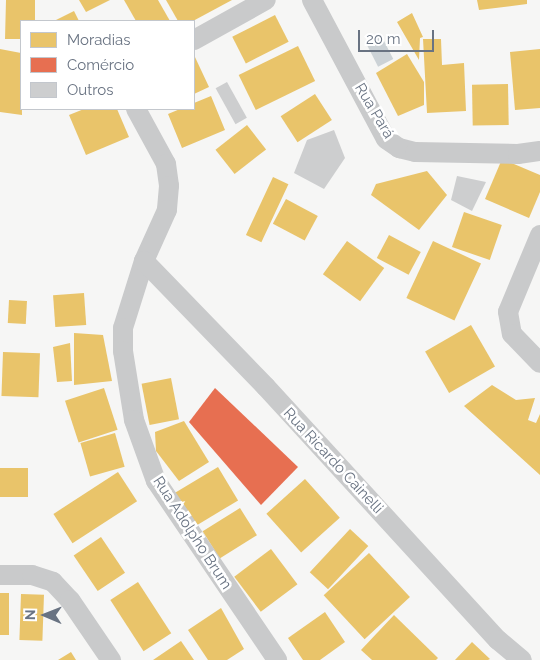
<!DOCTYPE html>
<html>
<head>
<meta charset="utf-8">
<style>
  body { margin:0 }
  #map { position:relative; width:540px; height:660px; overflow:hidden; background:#f6f6f5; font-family:Raleway,sans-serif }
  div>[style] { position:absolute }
  .water>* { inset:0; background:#ccd2d6; transform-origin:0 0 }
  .homes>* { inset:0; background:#e9c46a; transform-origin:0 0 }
  .shops>* { inset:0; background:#e76f51 }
  .building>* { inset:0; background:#cdcecf; transform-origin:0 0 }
  .street>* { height:20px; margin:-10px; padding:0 10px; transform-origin:10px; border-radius:10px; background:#c9cacb }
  span { translate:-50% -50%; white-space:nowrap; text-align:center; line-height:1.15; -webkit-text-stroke:5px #fff; paint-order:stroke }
  .street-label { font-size:15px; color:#697382 }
  .legend { position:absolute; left:20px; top:20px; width:175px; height:90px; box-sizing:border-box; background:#fff; border:1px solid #c3c7cd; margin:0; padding:6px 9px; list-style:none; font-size:15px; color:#697382 }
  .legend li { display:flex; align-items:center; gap:10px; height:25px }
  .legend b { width:25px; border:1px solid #c3c7cd }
  .north { position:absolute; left:20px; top:590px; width:50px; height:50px; -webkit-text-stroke:4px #fff; paint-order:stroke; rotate:271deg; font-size:14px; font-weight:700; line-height:20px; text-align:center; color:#697382 }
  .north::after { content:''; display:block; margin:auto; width:18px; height:22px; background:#697382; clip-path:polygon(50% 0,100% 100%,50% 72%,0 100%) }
  .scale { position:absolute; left:358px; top:30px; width:76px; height:22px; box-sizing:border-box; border:2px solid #697382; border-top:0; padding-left:6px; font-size:15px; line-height:18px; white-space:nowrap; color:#697382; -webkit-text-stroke:4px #fff; paint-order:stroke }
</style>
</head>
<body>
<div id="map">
  <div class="water">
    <div style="left:381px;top:35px;width:27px;height:17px;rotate:63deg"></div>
  </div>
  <div class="homes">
    <div style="clip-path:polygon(6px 0,35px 0,35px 21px,21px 21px,21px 39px,5px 39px)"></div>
    <div style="clip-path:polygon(79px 0,110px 0,86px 12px)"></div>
    <div style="clip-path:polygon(124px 0,158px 0,170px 21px,136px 21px)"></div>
    <div style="clip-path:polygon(166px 0,232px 0,193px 21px,178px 21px)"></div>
    <div style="clip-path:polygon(477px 0,527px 0,527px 4px,479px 10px)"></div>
    <div style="clip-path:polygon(74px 11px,79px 21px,54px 21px)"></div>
    <div style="clip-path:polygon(412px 13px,423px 37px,420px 38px,419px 60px,397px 22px)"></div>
    <div style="left:275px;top:15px;width:30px;height:48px;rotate:63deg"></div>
    <div style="clip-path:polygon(423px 39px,441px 39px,442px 65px,464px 63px,466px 111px,427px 113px)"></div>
    <div style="left:298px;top:46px;width:39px;height:66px;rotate:64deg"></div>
    <div style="clip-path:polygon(0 49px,21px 53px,22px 115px,0 112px)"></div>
    <div style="clip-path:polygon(540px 49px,540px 108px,515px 110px,510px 52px)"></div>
    <div style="clip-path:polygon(407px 54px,424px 82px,424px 105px,398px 116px,376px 73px)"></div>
    <div style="clip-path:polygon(194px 55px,209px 87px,194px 94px)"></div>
    <div style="left:508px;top:84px;width:41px;height:36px;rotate:89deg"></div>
    <div style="left:315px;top:94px;width:31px;height:41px;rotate:57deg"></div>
    <div style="clip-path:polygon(211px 96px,225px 130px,182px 148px,168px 114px,180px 109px,194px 109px,194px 103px)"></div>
    <div style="clip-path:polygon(84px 109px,117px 109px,129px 137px,86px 155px,69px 115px)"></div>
    <div style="left:247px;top:125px;width:31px;height:40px;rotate:52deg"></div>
    <div style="clip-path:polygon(502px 159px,540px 175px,540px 192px,529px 218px,485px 199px)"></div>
    <div style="clip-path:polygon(427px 171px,447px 195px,419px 230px,371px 195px,376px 184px)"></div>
    <div style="left:273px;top:177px;width:17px;height:64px;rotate:25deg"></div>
    <div style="left:286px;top:199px;width:36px;height:28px;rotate:28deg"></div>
    <div style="left:464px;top:212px;width:40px;height:37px;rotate:19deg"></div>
    <div style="left:389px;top:235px;width:36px;height:26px;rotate:28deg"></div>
    <div style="left:347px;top:241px;width:46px;height:41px;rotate:36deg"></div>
    <div style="left:433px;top:241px;width:53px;height:63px;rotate:25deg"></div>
    <div style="left:84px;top:293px;width:32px;height:31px;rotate:86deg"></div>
    <div style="left:9px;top:300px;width:18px;height:23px;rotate:3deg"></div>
    <div style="left:471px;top:325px;width:48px;height:53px;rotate:60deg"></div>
    <div style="clip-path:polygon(74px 333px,103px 335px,112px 381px,74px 385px)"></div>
    <div style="clip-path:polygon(70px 343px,72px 381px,57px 382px,53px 347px)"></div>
    <div style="left:3px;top:352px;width:37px;height:44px;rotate:2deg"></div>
    <div style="left:171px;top:378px;width:42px;height:30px;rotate:79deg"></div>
    <div style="clip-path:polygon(492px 385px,516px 400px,535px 398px,528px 420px,536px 423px,540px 414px,540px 475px,464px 406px)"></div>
    <div style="left:104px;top:388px;width:44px;height:41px;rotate:72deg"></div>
    <div style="clip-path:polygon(184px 421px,209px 462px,179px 481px,156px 451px,155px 432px)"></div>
    <div style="left:115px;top:433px;width:35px;height:36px;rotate:74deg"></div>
    <div style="left:218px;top:467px;width:39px;height:52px;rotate:59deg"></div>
    <div style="left:0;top:468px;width:28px;height:29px"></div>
    <div style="left:118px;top:472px;width:35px;height:77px;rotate:57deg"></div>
    <div style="left:305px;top:479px;width:52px;height:52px;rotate:48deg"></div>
    <div style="left:240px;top:508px;width:32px;height:44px;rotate:58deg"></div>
    <div style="left:350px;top:529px;width:25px;height:59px;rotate:43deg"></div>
    <div style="left:101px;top:537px;width:43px;height:33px;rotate:56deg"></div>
    <div style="left:271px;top:549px;width:44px;height:46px;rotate:53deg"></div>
    <div style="left:369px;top:553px;width:60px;height:62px;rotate:47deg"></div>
    <div style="left:138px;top:582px;width:61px;height:33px;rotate:57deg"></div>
    <div style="left:0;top:593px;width:9px;height:42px"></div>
    <div style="left:21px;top:594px;width:23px;height:46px;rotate:2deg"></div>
    <div style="clip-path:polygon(221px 608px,244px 649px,227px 660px,208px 660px,188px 630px)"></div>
    <div style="clip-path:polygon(325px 612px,345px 642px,320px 660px,303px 660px,288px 638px)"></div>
    <div style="clip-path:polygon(394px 615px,438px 658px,436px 660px,372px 660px,361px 650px)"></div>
    <div style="clip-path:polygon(181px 641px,194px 660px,153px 660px)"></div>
    <div style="clip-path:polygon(472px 642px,490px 659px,488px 660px,455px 660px)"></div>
    <div style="clip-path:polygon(71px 652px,76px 660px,58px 660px)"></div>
  </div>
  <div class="shops">
    <div style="clip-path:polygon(215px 388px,298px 467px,261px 505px,189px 422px)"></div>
  </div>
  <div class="building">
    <div style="left:227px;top:82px;width:41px;height:13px;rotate:61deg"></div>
    <div style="clip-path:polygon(334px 130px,345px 158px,324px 189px,294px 173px,307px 140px)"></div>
    <div style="clip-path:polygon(457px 176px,486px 182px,472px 211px,451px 200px)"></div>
  </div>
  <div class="street">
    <div style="left:312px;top:0;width:157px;rotate:62deg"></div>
    <div style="left:386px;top:139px;width:16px;rotate:35deg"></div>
    <div style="left:399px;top:148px;width:16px;rotate:14deg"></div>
    <div style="left:415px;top:152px;width:103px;rotate:1.1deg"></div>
    <div style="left:518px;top:154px;width:22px;rotate:-8deg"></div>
    <div style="left:194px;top:40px;width:82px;rotate:-29.1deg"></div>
    <div style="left:136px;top:109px;width:63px;rotate:61.4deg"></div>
    <div style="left:166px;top:164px;width:22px;rotate:82deg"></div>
    <div style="left:169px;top:186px;width:24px;rotate:95deg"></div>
    <div style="left:167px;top:210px;width:56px;rotate:114.3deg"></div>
    <div style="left:144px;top:261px;width:70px;rotate:107.4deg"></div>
    <div style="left:123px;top:328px;width:23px;rotate:90deg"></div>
    <div style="left:123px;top:351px;width:70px;rotate:80.9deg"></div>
    <div style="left:134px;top:420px;width:65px;rotate:70.2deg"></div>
    <div style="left:156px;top:481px;width:216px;rotate:55.9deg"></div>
    <div style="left:540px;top:235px;width:83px;rotate:112.6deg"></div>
    <div style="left:508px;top:312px;width:22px;rotate:80deg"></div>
    <div style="left:512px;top:334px;width:40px;rotate:46deg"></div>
    <div style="left:144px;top:261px;width:175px;rotate:45.9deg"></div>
    <div style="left:266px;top:387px;width:343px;rotate:47.5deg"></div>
    <div style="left:498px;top:640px;width:31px;rotate:40deg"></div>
    <div style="left:0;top:575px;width:32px"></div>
    <div style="left:32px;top:575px;width:22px;rotate:18deg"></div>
    <div style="left:53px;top:582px;width:25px;rotate:47deg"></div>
    <div style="left:70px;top:600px;width:73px;rotate:55.7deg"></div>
  </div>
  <div class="street-label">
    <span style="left:374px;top:111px;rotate:59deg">Rua Pará</span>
    <span style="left:333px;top:461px;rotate:47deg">Rua Ricardo Cainelli</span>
    <span style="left:192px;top:533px;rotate:57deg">Rua Adolpho Brum</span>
  </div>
  <ul class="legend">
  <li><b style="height:14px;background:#e9c46a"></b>Moradias</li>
  <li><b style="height:14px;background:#e76f51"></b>Comércio</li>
  <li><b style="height:14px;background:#cdcecf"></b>Outros</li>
  </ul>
  <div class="north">N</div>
  <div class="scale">20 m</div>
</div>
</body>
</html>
